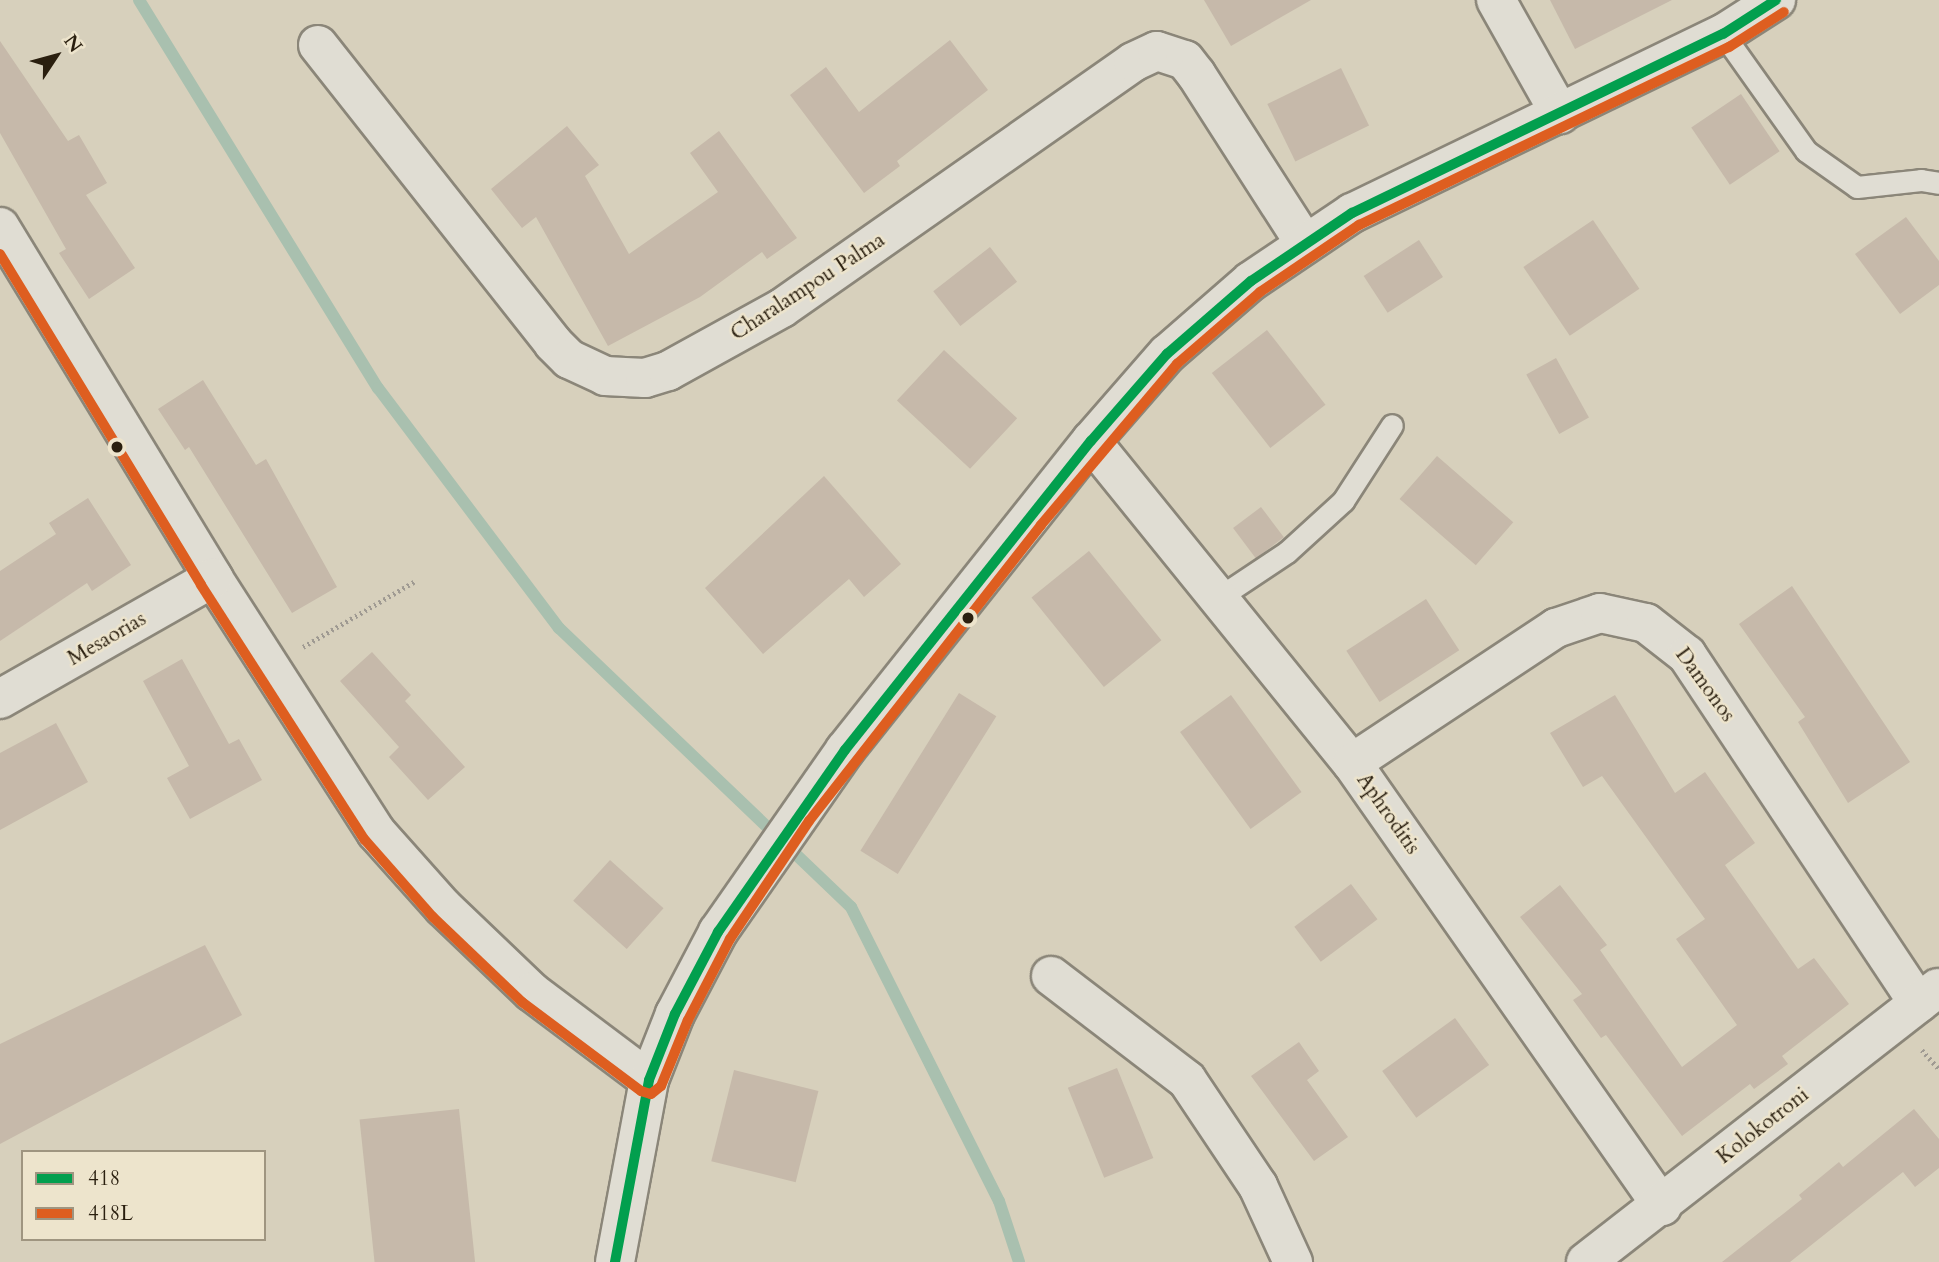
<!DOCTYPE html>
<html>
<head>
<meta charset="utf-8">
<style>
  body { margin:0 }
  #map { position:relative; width:1939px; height:1262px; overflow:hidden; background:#d7d0bc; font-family:Cardo,serif }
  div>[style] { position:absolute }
  .stream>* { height:12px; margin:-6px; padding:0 6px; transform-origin:6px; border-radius:6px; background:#a9c0af }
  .building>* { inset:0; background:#c6b9aa; transform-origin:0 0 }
  .path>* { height:4.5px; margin-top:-2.25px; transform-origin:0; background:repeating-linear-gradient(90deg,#9f9a92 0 2px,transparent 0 5.5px) }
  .roads { filter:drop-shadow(2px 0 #8b8679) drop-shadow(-2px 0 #8b8679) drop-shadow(0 2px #8b8679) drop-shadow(0 -2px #8b8679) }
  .lane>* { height:21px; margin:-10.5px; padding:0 10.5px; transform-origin:10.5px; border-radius:10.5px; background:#e0ddd3 }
  .street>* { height:38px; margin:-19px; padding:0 19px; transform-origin:19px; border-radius:19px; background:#e0ddd3 }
  .secondary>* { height:38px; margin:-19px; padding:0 19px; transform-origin:19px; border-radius:19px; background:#e0ddd3 }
  .bus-1>* { height:10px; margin:-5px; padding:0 5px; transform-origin:5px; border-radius:5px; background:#029f4e }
  .bus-2>* { height:10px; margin:-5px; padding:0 5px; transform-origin:5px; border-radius:5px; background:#de5e20 }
  .dots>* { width:19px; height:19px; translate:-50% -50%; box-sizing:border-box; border:4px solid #ede4cc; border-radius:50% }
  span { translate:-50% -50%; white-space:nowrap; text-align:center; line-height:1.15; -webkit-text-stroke:5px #ede4cc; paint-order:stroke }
  .street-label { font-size:21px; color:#2a1f0f }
  .legend { position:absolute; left:21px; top:1150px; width:245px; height:91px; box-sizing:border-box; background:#ede4cc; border:2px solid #9f9580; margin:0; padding:9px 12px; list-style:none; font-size:21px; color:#2a1f0f }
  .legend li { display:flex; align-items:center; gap:14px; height:35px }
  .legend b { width:35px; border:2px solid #9f9580 }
  .north { position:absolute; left:21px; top:21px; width:70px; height:70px; -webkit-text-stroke:5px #ede4cc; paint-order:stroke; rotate:54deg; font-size:19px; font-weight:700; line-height:28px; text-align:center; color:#2a1f0f }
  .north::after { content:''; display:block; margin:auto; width:24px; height:32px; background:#2a1f0f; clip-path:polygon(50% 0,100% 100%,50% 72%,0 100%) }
</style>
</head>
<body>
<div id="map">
  <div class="stream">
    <div style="left:139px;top:0;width:456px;rotate:58.4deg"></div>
    <div style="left:378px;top:388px;width:301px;rotate:53deg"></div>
    <div style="left:559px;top:628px;width:404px;rotate:43.7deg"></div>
    <div style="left:851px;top:907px;width:329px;rotate:63.3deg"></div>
    <div style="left:999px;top:1201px;width:64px;rotate:71.8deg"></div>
  </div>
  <div class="building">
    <div style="clip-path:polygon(1204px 0,1311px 0,1231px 46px)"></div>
    <div style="clip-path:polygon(1550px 0,1672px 0,1575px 49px)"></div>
    <div style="clip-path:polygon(950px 40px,988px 90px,897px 161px,900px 166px,864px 193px,790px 95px,826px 67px,859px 112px)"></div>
    <div style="clip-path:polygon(0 41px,68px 141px,79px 135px,107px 183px,86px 195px,135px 268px,89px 299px,59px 253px,66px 249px,0 133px)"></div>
    <div style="left:1341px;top:68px;width:64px;height:82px;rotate:64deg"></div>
    <div style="left:1741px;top:94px;width:69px;height:60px;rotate:56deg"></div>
    <div style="clip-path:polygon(567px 126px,599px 165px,585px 176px,629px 254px,718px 192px,690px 153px,719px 131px,797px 238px,767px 259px,762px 252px,700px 297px,608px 346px,536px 217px,522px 228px,491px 189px)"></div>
    <div style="clip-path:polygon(1906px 217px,1939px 261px,1939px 285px,1900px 314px,1855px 254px)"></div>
    <div style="left:1593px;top:220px;width:83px;height:84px;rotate:56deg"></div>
    <div style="left:1419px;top:240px;width:44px;height:66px;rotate:57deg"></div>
    <div style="left:990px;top:247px;width:44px;height:72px;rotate:52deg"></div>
    <div style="left:1267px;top:330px;width:95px;height:70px;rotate:52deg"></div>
    <div style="left:944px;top:350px;width:100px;height:69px;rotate:43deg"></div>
    <div style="left:1556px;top:358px;width:68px;height:34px;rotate:61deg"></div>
    <div style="clip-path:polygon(203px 380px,256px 465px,266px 459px,337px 587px,292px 613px,189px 447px,185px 450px,158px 409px)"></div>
    <div style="left:1437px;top:456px;width:101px;height:57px;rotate:41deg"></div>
    <div style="clip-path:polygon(824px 476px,901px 564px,864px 597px,849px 579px,763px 654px,705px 588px)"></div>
    <div style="clip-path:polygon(88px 498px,131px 565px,92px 591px,87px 583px,0 641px,0 571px,56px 534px,49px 523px)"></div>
    <div style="left:1261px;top:507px;width:38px;height:35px;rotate:53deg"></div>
    <div style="left:1089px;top:551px;width:115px;height:74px;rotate:51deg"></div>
    <div style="clip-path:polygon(1792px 586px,1910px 762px,1848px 803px,1798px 722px,1805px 717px,1739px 624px)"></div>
    <div style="left:1426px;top:599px;width:61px;height:95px;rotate:57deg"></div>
    <div style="clip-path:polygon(372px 652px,411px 695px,405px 701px,465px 767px,428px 800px,389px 757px,399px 747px,340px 681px)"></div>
    <div style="clip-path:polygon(182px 659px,229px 744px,239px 739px,262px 780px,190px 819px,167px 778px,189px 766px,143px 681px)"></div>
    <div style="left:959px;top:693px;width:44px;height:186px;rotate:32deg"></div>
    <div style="left:1231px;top:695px;width:120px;height:63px;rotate:54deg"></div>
    <div style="clip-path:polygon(1615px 695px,1675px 793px,1705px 772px,1755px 843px,1725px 865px,1798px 969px,1814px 958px,1849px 1004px,1782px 1056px,1788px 1064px,1754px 1089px,1750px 1084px,1682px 1136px,1606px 1035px,1601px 1038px,1573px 1000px,1582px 994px,1520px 917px,1560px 885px,1607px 945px,1600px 950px,1682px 1067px,1737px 1025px,1676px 939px,1705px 919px,1602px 776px,1583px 787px,1550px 733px)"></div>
    <div style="clip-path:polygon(56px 723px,88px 782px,0 830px,0 753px)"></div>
    <div style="left:610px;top:860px;width:72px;height:55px;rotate:42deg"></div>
    <div style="left:1351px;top:884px;width:44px;height:71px;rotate:53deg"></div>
    <div style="clip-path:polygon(205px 945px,242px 1015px,0 1144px,0 1044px)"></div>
    <div style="left:1455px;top:1018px;width:58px;height:90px;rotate:54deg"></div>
    <div style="clip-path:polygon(1299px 1042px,1319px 1071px,1307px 1080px,1348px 1137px,1314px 1161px,1251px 1076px)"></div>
    <div style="left:1117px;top:1068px;width:97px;height:53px;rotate:68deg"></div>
    <div style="left:734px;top:1070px;width:87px;height:94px;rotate:14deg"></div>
    <div style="left:459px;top:1109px;width:154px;height:100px;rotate:84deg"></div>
    <div style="clip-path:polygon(1914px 1109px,1939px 1139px,1939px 1168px,1915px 1187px,1903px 1172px,1790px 1262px,1722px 1262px,1802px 1199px,1799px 1195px,1839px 1162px,1843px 1167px)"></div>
  </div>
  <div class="path">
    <div style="left:303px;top:647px;width:129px;rotate:-30.4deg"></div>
    <div style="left:1922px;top:1050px;width:25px;rotate:48deg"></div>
  </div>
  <div class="roads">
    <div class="lane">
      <div style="left:1723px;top:34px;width:143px;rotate:54.6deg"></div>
      <div style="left:1806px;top:151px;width:62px;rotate:35.2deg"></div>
      <div style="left:1857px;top:187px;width:64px;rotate:-6.2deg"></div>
      <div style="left:1921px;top:180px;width:18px;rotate:9deg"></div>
      <div style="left:1218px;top:598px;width:83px;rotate:-33.7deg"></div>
      <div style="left:1287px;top:552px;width:76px;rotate:-42.3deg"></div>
      <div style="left:1343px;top:501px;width:90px;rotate:-57.2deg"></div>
    </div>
    <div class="street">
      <div style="left:1496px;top:0;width:131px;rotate:60.7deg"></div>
      <div style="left:318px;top:45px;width:380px;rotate:51.7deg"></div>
      <div style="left:553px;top:343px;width:23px;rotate:45deg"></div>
      <div style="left:569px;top:359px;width:40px;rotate:25deg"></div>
      <div style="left:605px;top:376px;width:40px;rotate:2.9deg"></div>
      <div style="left:645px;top:378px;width:24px;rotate:-17deg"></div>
      <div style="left:668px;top:371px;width:130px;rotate:-28.9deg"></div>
      <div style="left:782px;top:308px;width:429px;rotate:-35deg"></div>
      <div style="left:1133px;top:62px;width:26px;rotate:-25deg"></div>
      <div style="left:1157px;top:51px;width:29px;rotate:18deg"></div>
      <div style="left:1185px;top:60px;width:18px;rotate:52deg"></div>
      <div style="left:1196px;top:74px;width:200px;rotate:57.3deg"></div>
      <div style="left:0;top:227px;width:411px;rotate:58.7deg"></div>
      <div style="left:213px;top:578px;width:302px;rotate:57.3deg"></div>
      <div style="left:376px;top:832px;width:101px;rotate:48.2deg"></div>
      <div style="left:443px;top:907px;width:123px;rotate:43.7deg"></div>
      <div style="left:532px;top:992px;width:146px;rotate:36.9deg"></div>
      <div style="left:1091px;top:441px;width:414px;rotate:51deg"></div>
      <div style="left:1352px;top:763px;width:541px;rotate:55.02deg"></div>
      <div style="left:0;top:699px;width:245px;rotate:-29.6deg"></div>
      <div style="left:1352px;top:763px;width:245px;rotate:-33.5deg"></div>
      <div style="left:1556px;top:628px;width:46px;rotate:-18.8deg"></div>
      <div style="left:1600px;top:613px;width:47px;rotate:12.3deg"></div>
      <div style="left:1646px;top:623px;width:52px;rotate:38deg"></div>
      <div style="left:1687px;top:655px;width:418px;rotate:56.4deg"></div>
      <div style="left:1051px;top:976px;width:171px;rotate:37.4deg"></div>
      <div style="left:1187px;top:1080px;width:128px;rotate:56.2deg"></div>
      <div style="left:1258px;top:1186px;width:84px;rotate:65.3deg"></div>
      <div style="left:1586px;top:1262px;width:446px;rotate:-37.9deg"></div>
    </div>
    <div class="secondary">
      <div style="left:615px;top:1262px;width:185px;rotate:-79.4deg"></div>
      <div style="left:649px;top:1080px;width:71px;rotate:-68.5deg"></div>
      <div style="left:675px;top:1014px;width:93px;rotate:-62.3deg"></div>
      <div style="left:718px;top:932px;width:222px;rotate:-55.1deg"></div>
      <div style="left:845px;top:750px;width:395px;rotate:-51.5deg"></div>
      <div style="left:1091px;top:441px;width:116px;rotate:-48.9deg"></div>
      <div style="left:1167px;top:354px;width:111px;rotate:-41deg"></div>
      <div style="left:1251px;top:281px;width:122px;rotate:-34deg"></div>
      <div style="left:1352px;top:213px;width:412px;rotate:-25.8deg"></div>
      <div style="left:1723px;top:34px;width:63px;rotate:-32.7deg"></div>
    </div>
  </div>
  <div class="bus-1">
    <div style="left:615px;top:1262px;width:185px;rotate:-79.4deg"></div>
    <div style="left:649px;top:1080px;width:71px;rotate:-68.5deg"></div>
    <div style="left:675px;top:1014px;width:93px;rotate:-62.3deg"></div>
    <div style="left:718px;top:932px;width:222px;rotate:-55.1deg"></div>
    <div style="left:845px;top:750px;width:395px;rotate:-51.5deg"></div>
    <div style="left:1091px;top:441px;width:116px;rotate:-48.9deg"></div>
    <div style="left:1167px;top:354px;width:111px;rotate:-41deg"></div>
    <div style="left:1251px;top:281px;width:122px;rotate:-34deg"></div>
    <div style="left:1352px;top:213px;width:412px;rotate:-25.8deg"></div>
    <div style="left:1723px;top:34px;width:63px;rotate:-32.7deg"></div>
  </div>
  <div class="bus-2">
    <div style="left:0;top:254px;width:387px;rotate:58.7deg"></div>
    <div style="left:201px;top:585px;width:303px;rotate:57.3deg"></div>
    <div style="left:365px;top:840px;width:103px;rotate:48.6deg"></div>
    <div style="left:433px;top:917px;width:123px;rotate:43.7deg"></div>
    <div style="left:522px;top:1002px;width:149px;rotate:36.8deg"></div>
    <div style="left:641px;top:1091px;width:10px;rotate:17deg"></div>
    <div style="left:651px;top:1094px;width:13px;rotate:-39deg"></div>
    <div style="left:661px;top:1086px;width:71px;rotate:-67.8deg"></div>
    <div style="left:688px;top:1020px;width:91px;rotate:-62.6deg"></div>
    <div style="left:730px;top:939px;width:142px;rotate:-56.2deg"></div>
    <div style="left:809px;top:821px;width:376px;rotate:-51.9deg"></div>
    <div style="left:1041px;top:525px;width:211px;rotate:-49.8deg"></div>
    <div style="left:1177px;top:364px;width:110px;rotate:-40.9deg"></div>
    <div style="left:1260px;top:292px;width:120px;rotate:-34.1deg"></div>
    <div style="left:1359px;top:225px;width:411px;rotate:-25.7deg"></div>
    <div style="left:1729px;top:47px;width:65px;rotate:-32.5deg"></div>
  </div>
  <div class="dots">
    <div style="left:117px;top:447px;background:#2a1f0f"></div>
    <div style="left:968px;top:618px;background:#2a1f0f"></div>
  </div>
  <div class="street-label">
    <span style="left:808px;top:287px;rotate:-33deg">Charalampou Palma</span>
    <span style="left:107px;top:639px;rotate:-30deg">Mesaorias</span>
    <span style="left:1705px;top:685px;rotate:54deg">Damonos</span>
    <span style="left:1388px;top:814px;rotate:55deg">Aphroditis</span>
    <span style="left:1763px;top:1126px;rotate:-38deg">Kolokotroni</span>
  </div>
  <ul class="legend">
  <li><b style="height:9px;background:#029f4e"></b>418</li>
  <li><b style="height:9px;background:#de5e20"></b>418L</li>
  </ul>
  <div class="north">N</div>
</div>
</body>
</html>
